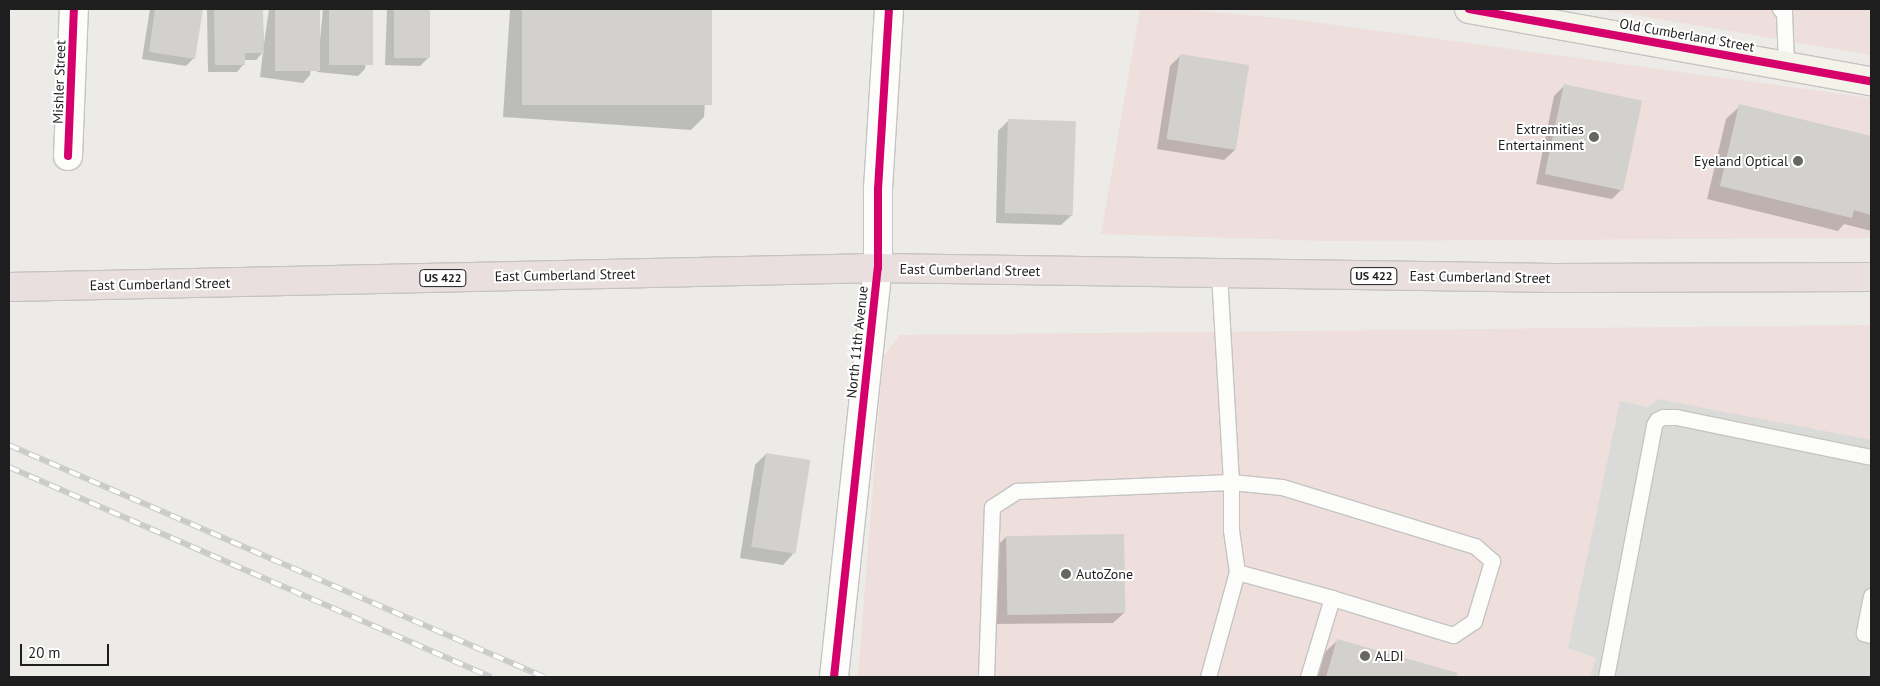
<!DOCTYPE html>
<html>
<head>
<meta charset="utf-8">
<style>
  body { margin:0 }
  #map { position:relative; width:1880px; height:686px; overflow:hidden; background:#ecebe7; font-family:"PT Sans",sans-serif }
  div>[style] { position:absolute }
  .commercial>* { inset:0; background:#eedfdc }
  .religious>* { inset:0; background:#dadad8 }
  .shadow>* { inset:0; background:#0003 }
  .building>* { inset:0; background:#d3d1ce; transform-origin:0 0 }
  .roads { filter:drop-shadow(1px 0 #c5c4c3) drop-shadow(-1px 0 #c5c4c3) drop-shadow(0 1px #c5c4c3) drop-shadow(0 -1px #c5c4c3) }
  .lane>* { height:15px; margin:-7.5px; padding:0 7.5px; transform-origin:7.5px; border-radius:7.5px; background:#fcfcfb }
  .street>* { height:28px; margin:-14px; padding:0 14px; transform-origin:14px; border-radius:14px; background:#fcfcfb }
  .secondary>* { height:28px; margin:-14px; padding:0 14px; transform-origin:14px; border-radius:14px; background:#f3f3ea }
  .highway>* { height:28px; margin:-14px; padding:0 14px; transform-origin:14px; border-radius:14px; background:#e9dfdf }
  .rail>* { height:5.5px; margin-top:-2.75px; transform-origin:0; background:repeating-linear-gradient(90deg,#fff 0 11px,#cacac9 0 22px); box-sizing:border-box; border-block:1px solid #cacac9 }
  .cycleway>* { height:8px; margin:-4px; padding:0 4px; transform-origin:4px; border-radius:4px; background:#d6006c }
  .dots>* { width:14px; height:14px; translate:-50% -50%; box-sizing:border-box; border:2px solid #fff; border-radius:50% }
  span { translate:-50% -50%; white-space:nowrap; text-align:center; line-height:1.15; -webkit-text-stroke:4px #fff; paint-order:stroke }
  .shield-label span { padding:1px 4px; background:#fff; border:1px solid; border-radius:4px; -webkit-text-stroke-width:0 }
  .shield-label { font-size:12px; color:#1e1e1e; font-weight:700 }
  .street-label { font-size:14px; color:#1e1e1e }
  .poi-label { font-size:14px; color:#1e1e1e }
  .right { translate:-100% -50%; text-align:right }
  .left { translate:0 -50%; text-align:left }
  .frame { position:absolute; inset:0; border:10px solid #1e1e1e; pointer-events:none }
  .scale { position:absolute; left:20px; top:644px; width:89px; height:22px; box-sizing:border-box; border:2px solid #1e1e1e; border-top:0; padding-left:6px; font-size:15px; line-height:18px; white-space:nowrap; color:#1e1e1e; -webkit-text-stroke:4px #fff; paint-order:stroke }
</style>
</head>
<body>
<div id="map">
  <div class="commercial">
    <div style="clip-path:polygon(1140px 9px,1182px 9px,1299px 20px,1871px 98px,1871px 238px,1328px 241px,1101px 234px)"></div>
    <div style="clip-path:polygon(1600px 9px,1871px 9px,1871px 55px)"></div>
    <div style="clip-path:polygon(1871px 325px,1871px 677px,858px 677px,881px 383px,884px 356px,900px 335px)"></div>
  </div>
  <div class="religious">
    <div style="clip-path:polygon(1658px 399px,1871px 440px,1871px 677px,1590px 677px,1596px 658px,1568px 648px,1620px 401px,1648px 407px)"></div>
  </div>
  <div class="shadow">
    <div style="clip-path:polygon(150px 9px,201px 9px,194px 58px,186px 66px,142px 59px)"></div>
    <div style="clip-path:polygon(207px 9px,262px 9px,264px 44px,269px 9px,319px 9px,310px 75px,303px 83px,260px 77px,263px 52px,256px 60px,244px 60px,244px 64px,237px 72px,208px 72px)"></div>
    <div style="clip-path:polygon(323px 9px,372px 9px,365px 69px,358px 76px,317px 72px)"></div>
    <div style="clip-path:polygon(387px 9px,429px 9px,428px 58px,420px 66px,385px 65px)"></div>
    <div style="clip-path:polygon(510px 9px,711px 9px,704px 117px,691px 130px,503px 117px)"></div>
    <div style="clip-path:polygon(1181px 55px,1235px 150px,1224px 160px,1157px 149px,1170px 66px)"></div>
    <div style="clip-path:polygon(1565px 85px,1622px 189px,1612px 199px,1536px 184px,1554px 96px)"></div>
    <div style="clip-path:polygon(1740px 106px,1871px 137px,1871px 231px,1844px 224px,1838px 231px,1707px 199px,1726px 119px)"></div>
    <div style="clip-path:polygon(1009px 120px,1072px 215px,1061px 225px,996px 223px,998px 131px)"></div>
    <div style="clip-path:polygon(766px 454px,793px 554px,783px 565px,740px 558px,755px 465px)"></div>
    <div style="clip-path:polygon(1007px 536px,1124px 613px,1113px 623px,997px 624px,996px 547px)"></div>
    <div style="clip-path:polygon(1338px 640px,1456px 674px,1455px 677px,1318px 677px,1324px 653px)"></div>
  </div>
  <div class="building">
    <div style="clip-path:polygon(155px 9px,203px 9px,195px 59px,149px 52px)"></div>
    <div style="clip-path:polygon(214px 9px,263px 9px,264px 53px,245px 53px,245px 65px,215px 65px)"></div>
    <div style="left:275px;top:9px;width:45px;height:62px"></div>
    <div style="left:329px;top:9px;width:44px;height:56px"></div>
    <div style="left:394px;top:9px;width:36px;height:49px"></div>
    <div style="left:522px;top:9px;width:190px;height:96px"></div>
    <div style="left:1180px;top:54px;width:70px;height:86px;rotate:9deg"></div>
    <div style="left:1564px;top:84px;width:80px;height:92px;rotate:12deg"></div>
    <div style="clip-path:polygon(1739px 104px,1871px 136px,1871px 215px,1854px 210px,1852px 218px,1720px 186px)"></div>
    <div style="left:1008px;top:119px;width:68px;height:94px;rotate:2deg"></div>
    <div style="left:766px;top:453px;width:45px;height:95px;rotate:9deg"></div>
    <div style="left:1124px;top:534px;width:79px;height:118px;rotate:89deg"></div>
    <div style="clip-path:polygon(1337px 639px,1458px 673px,1456px 677px,1326px 677px)"></div>
  </div>
  <div class="roads">
    <div class="lane">
      <div style="left:1780px;top:9px;width:5px;rotate:37deg"></div>
      <div style="left:1784px;top:12px;width:53px;rotate:87.8deg"></div>
      <div style="left:1237px;top:572px;width:98px;rotate:15.3deg"></div>
      <div style="left:1871px;top:596px;width:38px;rotate:101deg"></div>
      <div style="left:1864px;top:633px;width:7px;rotate:16deg"></div>
      <div style="left:986px;top:677px;width:170px;rotate:-88deg"></div>
      <div style="left:992px;top:507px;width:30px;rotate:-33deg"></div>
      <div style="left:1017px;top:491px;width:214px;rotate:-2.4deg"></div>
      <div style="left:1231px;top:482px;width:51px;rotate:5.6deg"></div>
      <div style="left:1282px;top:487px;width:202px;rotate:17deg"></div>
      <div style="left:1475px;top:546px;width:23px;rotate:41deg"></div>
      <div style="left:1492px;top:561px;width:63px;rotate:106.7deg"></div>
      <div style="left:1474px;top:621px;width:25px;rotate:146deg"></div>
      <div style="left:1453px;top:635px;width:127px;rotate:-163deg"></div>
      <div style="left:1332px;top:598px;width:83px;rotate:106.9deg"></div>
      <div style="left:1208px;top:677px;width:109px;rotate:-74.6deg"></div>
      <div style="left:1237px;top:572px;width:42px;rotate:-98.1deg"></div>
      <div style="left:1231px;top:530px;width:48px;rotate:-90deg"></div>
      <div style="left:1231px;top:482px;width:209px;rotate:-93.3deg"></div>
      <div style="left:1606px;top:677px;width:257px;rotate:-79.2deg"></div>
      <div style="left:1654px;top:425px;width:6px;rotate:-59deg"></div>
      <div style="left:1657px;top:420px;width:7px;rotate:-27deg"></div>
      <div style="left:1663px;top:417px;width:13px"></div>
      <div style="left:1676px;top:417px;width:199px;rotate:11.6deg"></div>
    </div>
    <div class="street">
      <div style="left:68px;top:156px;width:147px;rotate:-87.7deg"></div>
      <div style="left:834px;top:677px;width:411px;rotate:-83.9deg"></div>
      <div style="left:878px;top:268px;width:79px;rotate:-90deg"></div>
      <div style="left:878px;top:189px;width:180px;rotate:-86.5deg"></div>
    </div>
    <div class="secondary">
      <div style="left:1469px;top:9px;width:408px;rotate:10.2deg"></div>
    </div>
    <div class="highway">
      <div style="left:9px;top:287px;width:869px;rotate:-1.25deg"></div>
      <div style="left:878px;top:268px;width:676px;rotate:0.85deg"></div>
      <div style="left:1554px;top:278px;width:317px;rotate:-0.2deg"></div>
    </div>
  </div>
  <div class="rail">
    <div style="left:9px;top:445px;width:583px;rotate:23.44deg"></div>
    <div style="left:9px;top:467px;width:526px;rotate:23.54deg"></div>
  </div>
  <div class="cycleway">
    <div style="left:1469px;top:9px;width:408px;rotate:10.2deg"></div>
    <div style="left:68px;top:156px;width:147px;rotate:-87.7deg"></div>
    <div style="left:834px;top:677px;width:411px;rotate:-83.9deg"></div>
    <div style="left:878px;top:268px;width:79px;rotate:-90deg"></div>
    <div style="left:878px;top:189px;width:180px;rotate:-86.5deg"></div>
  </div>
  <div class="dots">
    <div style="left:1594px;top:137px;background:#666664"></div>
    <div style="left:1798px;top:161px;background:#666664"></div>
    <div style="left:1066px;top:574px;background:#666664"></div>
    <div style="left:1365px;top:656px;background:#666664"></div>
  </div>
  <div class="shield-label">
    <span style="left:1374px;top:276px">US 422</span>
    <span style="left:443px;top:278px">US 422</span>
  </div>
  <div class="street-label">
    <span style="left:1687px;top:35px;rotate:10deg">Old Cumberland Street</span>
    <span style="left:59px;top:82px;rotate:-88deg">Mishler Street</span>
    <span style="left:970px;top:270px;rotate:1deg">East Cumberland Street</span>
    <span style="left:565px;top:275px;rotate:-1deg">East Cumberland Street</span>
    <span style="left:1480px;top:277px;rotate:1deg">East Cumberland Street</span>
    <span style="left:160px;top:284px;rotate:-1deg">East Cumberland Street</span>
    <span style="left:857px;top:342px;rotate:-84deg">North 11th Avenue</span>
  </div>
  <div class="poi-label">
    <span class="right" style="left:1584px;top:137px">Extremities<br>Entertainment</span>
    <span class="right" style="left:1788px;top:161px">Eyeland Optical</span>
    <span class="left" style="left:1076px;top:574px">AutoZone</span>
    <span class="left" style="left:1375px;top:656px">ALDI</span>
  </div>
  <div class="frame"></div>
  <div class="scale">20 m</div>
</div>
</body>
</html>
